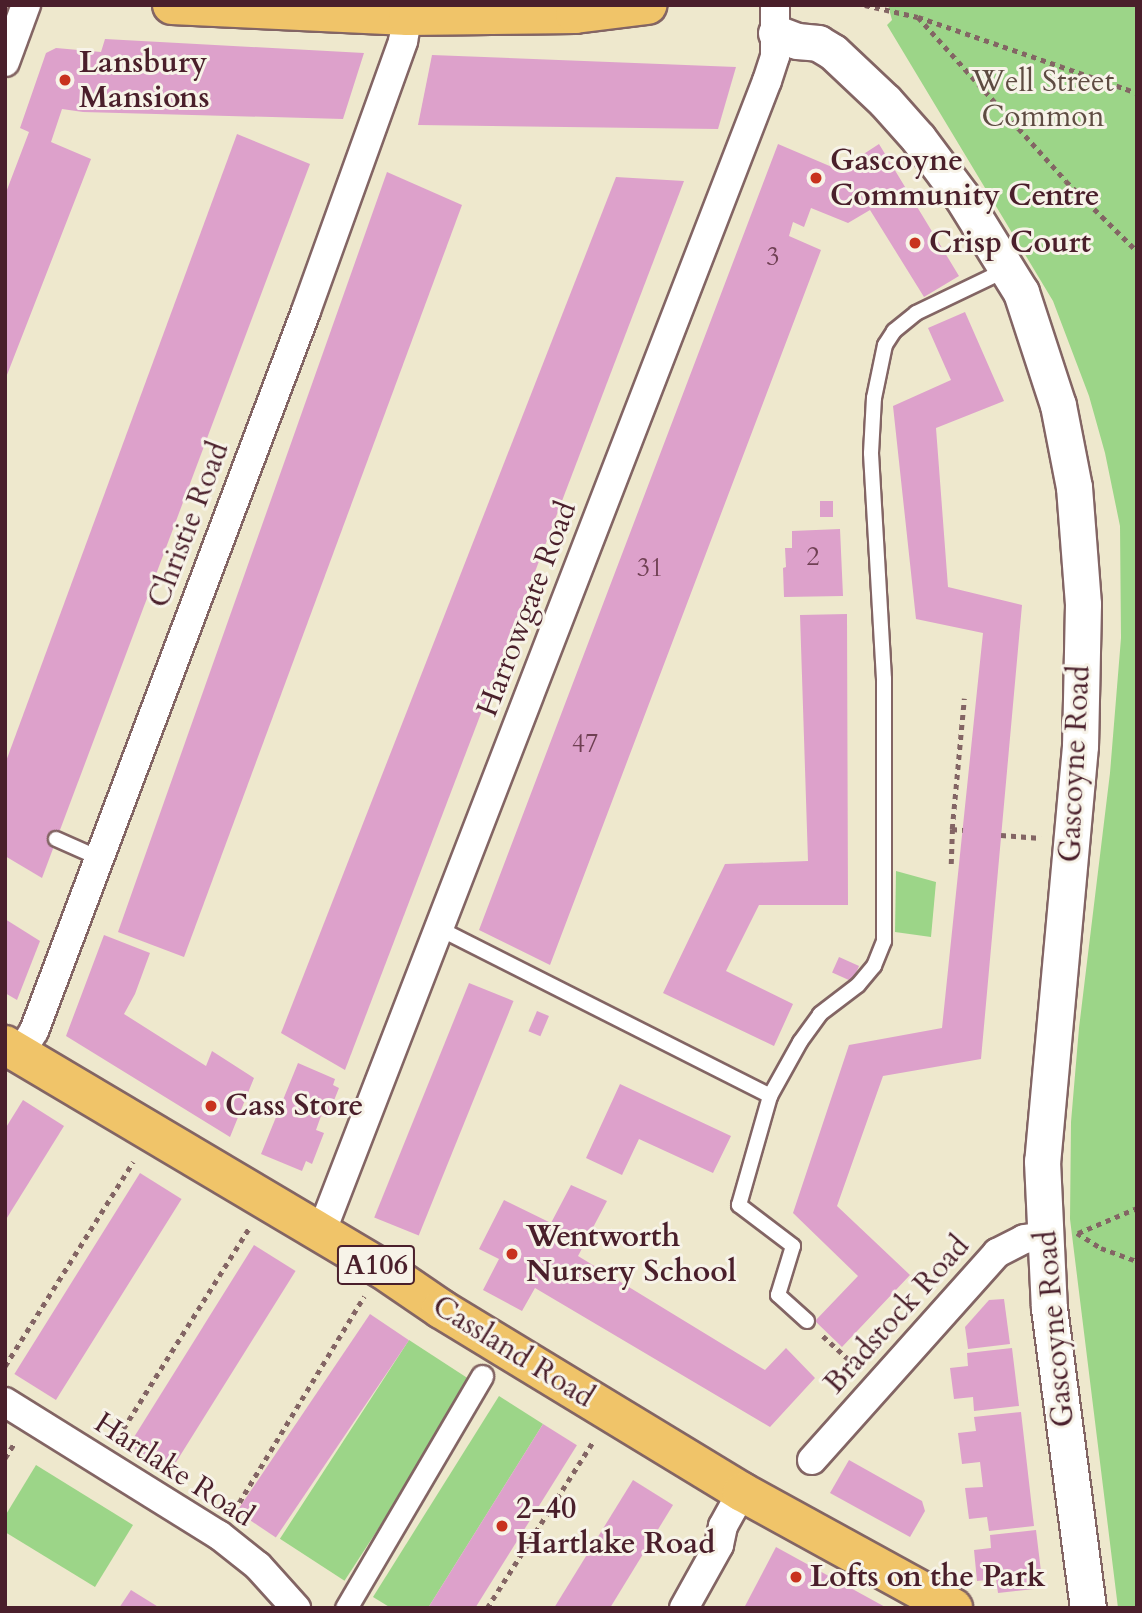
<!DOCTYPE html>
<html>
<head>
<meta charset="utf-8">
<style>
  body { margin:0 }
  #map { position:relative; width:1142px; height:1613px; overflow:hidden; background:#eee8cd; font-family:Cardo,serif }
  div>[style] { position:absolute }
  .green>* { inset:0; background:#9cd588; transform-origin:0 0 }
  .building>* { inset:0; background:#dda1cb; transform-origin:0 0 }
  .path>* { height:4.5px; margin-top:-2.25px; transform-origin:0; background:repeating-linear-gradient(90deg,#836564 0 5px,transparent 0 10px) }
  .roads { filter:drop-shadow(2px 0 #836564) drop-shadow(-2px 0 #836564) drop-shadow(0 2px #836564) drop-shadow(0 -2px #836564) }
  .service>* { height:14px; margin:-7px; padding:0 7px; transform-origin:7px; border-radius:7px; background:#fff }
  .pedestrian>* { height:21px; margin:-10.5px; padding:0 10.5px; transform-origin:10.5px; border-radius:10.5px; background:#fff }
  .minor>* { height:28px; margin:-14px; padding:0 14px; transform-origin:14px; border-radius:14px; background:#fff }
  .tertiary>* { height:35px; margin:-17.5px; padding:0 17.5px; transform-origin:17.5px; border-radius:17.5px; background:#fff }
  .primary>* { height:38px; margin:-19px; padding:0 19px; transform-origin:19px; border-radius:19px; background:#f0c469 }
  .dots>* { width:19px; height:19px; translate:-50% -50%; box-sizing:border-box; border:4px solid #f7f3e8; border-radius:50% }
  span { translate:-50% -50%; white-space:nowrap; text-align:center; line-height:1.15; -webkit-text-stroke:6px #f7f3e8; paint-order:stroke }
  .number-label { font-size:26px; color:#6f4053 }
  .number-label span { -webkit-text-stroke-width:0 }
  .shield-label span { padding:2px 5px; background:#f7f3e8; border:2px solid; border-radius:5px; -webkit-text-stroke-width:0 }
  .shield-label { font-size:28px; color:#4a1f2b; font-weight:700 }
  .poi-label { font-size:30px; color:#4a1f2b; font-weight:700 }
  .left { translate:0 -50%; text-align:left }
  .park-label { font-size:30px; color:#5e4c42 }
  .street-label { font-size:30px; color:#4a1f2b }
  .frame { position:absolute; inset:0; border:7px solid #4a1f2b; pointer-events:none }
</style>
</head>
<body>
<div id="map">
  <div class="green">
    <div style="clip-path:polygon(888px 5px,1137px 5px,1137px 1608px,1118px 1608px,1070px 1219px,1071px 1122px,1079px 1028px,1110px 773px,1121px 638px,1120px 526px,1105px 453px,1089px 396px,1053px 301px,887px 25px,892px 20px)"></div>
    <div style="clip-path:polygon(896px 871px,936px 882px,931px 937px,895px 932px)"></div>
    <div style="left:409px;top:1340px;width:77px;height:237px;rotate:33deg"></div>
    <div style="clip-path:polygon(499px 1396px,543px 1424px,428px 1608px,391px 1608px,373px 1597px)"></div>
    <div style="clip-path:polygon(36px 1465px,133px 1525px,95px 1587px,5px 1532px,5px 1516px)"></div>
  </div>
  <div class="building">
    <div style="clip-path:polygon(105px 39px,364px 53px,343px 119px,83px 112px,62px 109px,51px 142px,91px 159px,5px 380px,5px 195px,29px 132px,20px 128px,46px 53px,56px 48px,101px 52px)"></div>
    <div style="clip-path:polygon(432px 55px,736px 67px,718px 129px,418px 125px)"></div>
    <div style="clip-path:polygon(237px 134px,310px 164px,42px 878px,5px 856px,5px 764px)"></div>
    <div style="clip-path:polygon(778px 144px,839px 170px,879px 144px,959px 276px,924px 297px,870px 210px,848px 223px,811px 208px,804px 227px,793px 222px,789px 236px,821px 250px,550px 965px,479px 930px)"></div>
    <div style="clip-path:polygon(387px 172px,462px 205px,184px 957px,118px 932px)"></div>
    <div style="clip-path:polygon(616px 177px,684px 181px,345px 1070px,281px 1033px)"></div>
    <div style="clip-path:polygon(965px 312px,1004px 401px,936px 428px,948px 587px,1022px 605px,981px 1059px,883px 1076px,837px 1206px,910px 1275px,842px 1347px,815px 1321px,858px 1276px,793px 1213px,849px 1045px,942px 1028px,983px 633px,916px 619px,893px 406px,951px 380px,928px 328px)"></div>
    <div style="left:820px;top:501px;width:13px;height:16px"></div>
    <div style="clip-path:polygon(840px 529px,843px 596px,784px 597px,783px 568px,786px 567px,785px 548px,792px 548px,792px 531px)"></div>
    <div style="clip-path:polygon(847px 614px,848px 905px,759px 905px,726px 971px,793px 1004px,774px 1046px,663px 993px,725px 864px,808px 861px,800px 615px)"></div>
    <div style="clip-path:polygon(5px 919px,40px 941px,17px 1000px,5px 993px)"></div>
    <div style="clip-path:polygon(104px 935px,150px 953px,135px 994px,124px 1014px,206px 1066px,212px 1051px,254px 1078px,230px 1137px,66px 1036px)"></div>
    <div style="left:839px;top:957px;width:22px;height:17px;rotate:24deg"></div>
    <div style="left:469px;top:983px;width:48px;height:253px;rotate:22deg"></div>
    <div style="left:537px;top:1011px;width:13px;height:22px;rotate:23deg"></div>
    <div style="clip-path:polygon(298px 1063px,335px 1079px,333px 1085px,339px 1088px,327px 1118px,321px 1116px,316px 1130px,324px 1133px,312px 1164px,306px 1161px,302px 1171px,261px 1154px)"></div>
    <div style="clip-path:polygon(620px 1084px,731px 1136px,713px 1173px,639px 1139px,622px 1175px,586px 1158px)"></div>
    <div style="clip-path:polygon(23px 1100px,64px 1126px,5px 1221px,5px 1129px)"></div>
    <div style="left:140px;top:1173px;width:49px;height:237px;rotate:32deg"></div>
    <div style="clip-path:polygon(571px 1185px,607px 1201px,578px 1256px,765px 1370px,786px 1348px,815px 1378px,770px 1427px,535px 1288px,522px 1311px,483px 1290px,499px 1259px,479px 1249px,504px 1200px,551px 1223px)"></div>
    <div style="left:254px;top:1245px;width:49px;height:236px;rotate:32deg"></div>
    <div style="clip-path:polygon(1004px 1299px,1010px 1344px,968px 1349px,965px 1327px,989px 1300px)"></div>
    <div style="left:370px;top:1314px;width:47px;height:238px;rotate:34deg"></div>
    <div style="clip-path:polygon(1012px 1348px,1019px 1406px,974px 1411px,973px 1397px,954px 1399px,950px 1368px,968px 1366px,967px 1353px)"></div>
    <div style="clip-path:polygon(1021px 1412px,1034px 1526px,989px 1531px,987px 1517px,969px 1519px,965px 1488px,983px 1487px,980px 1462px,962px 1464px,958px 1433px,976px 1431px,974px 1417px)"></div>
    <div style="left:543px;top:1424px;width:40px;height:217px;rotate:32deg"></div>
    <div style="clip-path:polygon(849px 1460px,922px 1501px,925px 1511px,910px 1537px,830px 1493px)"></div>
    <div style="clip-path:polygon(633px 1480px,673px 1505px,610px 1608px,554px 1608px)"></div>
    <div style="clip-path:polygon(1036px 1530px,1043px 1588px,998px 1593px,996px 1579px,977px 1581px,974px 1550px,991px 1548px,990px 1535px)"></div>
    <div style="clip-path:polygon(776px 1547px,887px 1608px,744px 1608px)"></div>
    <div style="clip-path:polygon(131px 1590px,160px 1608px,119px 1608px)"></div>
  </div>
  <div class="path">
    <div style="left:865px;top:5px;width:54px;rotate:12.8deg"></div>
    <div style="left:918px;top:17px;width:232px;rotate:19.1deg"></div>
    <div style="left:918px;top:17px;width:221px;rotate:47.9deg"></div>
    <div style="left:1066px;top:181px;width:100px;rotate:44.6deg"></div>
    <div style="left:952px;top:829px;width:131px;rotate:-84.7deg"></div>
    <div style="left:1001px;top:835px;width:40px;rotate:4.3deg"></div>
    <div style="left:951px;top:864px;width:35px;rotate:-88deg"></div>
    <div style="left:952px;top:829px;width:11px;rotate:5deg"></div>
    <div style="left:1077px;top:1233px;width:28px;rotate:32deg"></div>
    <div style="left:1101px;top:1248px;width:38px;rotate:20deg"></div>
    <div style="left:1078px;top:1233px;width:64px;rotate:-23deg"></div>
    <div style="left:823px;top:1336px;width:47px;rotate:42.4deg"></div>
    <div style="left:5px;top:1366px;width:241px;rotate:-57.9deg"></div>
    <div style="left:118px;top:1437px;width:247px;rotate:-57.9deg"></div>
    <div style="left:5px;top:1458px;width:19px;rotate:-58deg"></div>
    <div style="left:234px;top:1511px;width:251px;rotate:-58.8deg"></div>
    <div style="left:487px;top:1608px;width:199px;rotate:-57.5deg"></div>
  </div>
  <div class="roads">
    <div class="service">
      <div style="left:56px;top:839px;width:47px;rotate:23.8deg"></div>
      <div style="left:440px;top:929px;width:370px;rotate:26.8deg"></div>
      <div style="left:807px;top:1321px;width:39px;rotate:-138deg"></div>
      <div style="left:778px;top:1295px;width:51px;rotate:-73deg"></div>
      <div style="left:793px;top:1246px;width:68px;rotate:-142.8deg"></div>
      <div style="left:739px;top:1205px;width:113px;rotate:-74.1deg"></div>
      <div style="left:770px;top:1096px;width:62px;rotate:-60.9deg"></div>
      <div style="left:800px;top:1042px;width:34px;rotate:-54deg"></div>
      <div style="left:820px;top:1014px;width:48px;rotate:-37.3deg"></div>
      <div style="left:858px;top:985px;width:25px;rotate:-50deg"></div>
      <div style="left:874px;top:966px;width:27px;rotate:-68deg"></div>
      <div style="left:884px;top:941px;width:262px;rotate:-90deg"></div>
      <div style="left:884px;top:679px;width:226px;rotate:-93.3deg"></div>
      <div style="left:871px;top:453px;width:55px;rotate:-86.9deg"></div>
      <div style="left:874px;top:398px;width:54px;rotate:-78.3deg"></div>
      <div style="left:885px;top:345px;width:17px;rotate:-57deg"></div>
      <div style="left:894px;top:331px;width:28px;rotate:-39deg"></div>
      <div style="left:916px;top:313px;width:102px;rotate:-25.6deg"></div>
    </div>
    <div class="pedestrian">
      <div style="left:346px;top:1608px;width:269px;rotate:-59.6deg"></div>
    </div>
    <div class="minor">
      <div style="left:5px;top:62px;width:61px;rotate:-69.8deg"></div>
      <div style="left:20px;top:1054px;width:27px;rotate:-59deg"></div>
      <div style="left:34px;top:1031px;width:770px;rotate:-69.3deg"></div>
      <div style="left:306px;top:311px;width:287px;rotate:-70.2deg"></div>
      <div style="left:403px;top:41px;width:25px;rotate:-79deg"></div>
      <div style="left:321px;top:1233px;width:1235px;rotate:-68.84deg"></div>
      <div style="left:767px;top:81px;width:26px;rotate:-72deg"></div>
      <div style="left:775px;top:56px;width:51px;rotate:-90deg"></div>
      <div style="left:5px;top:1402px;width:252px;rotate:31.9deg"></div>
      <div style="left:219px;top:1535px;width:50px;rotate:38.5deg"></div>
      <div style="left:258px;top:1566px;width:57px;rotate:47.9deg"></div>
      <div style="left:812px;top:1460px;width:278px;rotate:-48.2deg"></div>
      <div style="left:997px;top:1253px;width:30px;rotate:-27deg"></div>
      <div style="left:1024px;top:1239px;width:21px;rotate:-8deg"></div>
      <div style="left:684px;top:1608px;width:72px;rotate:-60.9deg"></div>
      <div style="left:719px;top:1545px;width:19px;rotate:-78deg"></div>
      <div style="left:723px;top:1526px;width:39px;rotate:-61deg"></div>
    </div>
    <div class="tertiary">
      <div style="left:776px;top:33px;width:22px;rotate:21deg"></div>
      <div style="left:797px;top:41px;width:21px;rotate:5deg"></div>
      <div style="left:818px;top:43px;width:17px;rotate:31deg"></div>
      <div style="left:833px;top:52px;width:71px;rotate:43.3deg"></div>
      <div style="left:885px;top:101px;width:50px;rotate:48.3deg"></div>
      <div style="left:918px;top:138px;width:74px;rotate:53.3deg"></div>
      <div style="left:962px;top:197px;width:112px;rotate:58.2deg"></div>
      <div style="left:1021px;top:292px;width:119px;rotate:71.9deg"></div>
      <div style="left:1058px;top:405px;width:84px;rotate:79deg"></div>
      <div style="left:1074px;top:487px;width:117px;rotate:85.6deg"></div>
      <div style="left:1083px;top:604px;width:142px;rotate:91.2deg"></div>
      <div style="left:1080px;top:746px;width:417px;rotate:95.2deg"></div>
      <div style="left:1042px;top:1161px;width:147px;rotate:87.3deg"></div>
      <div style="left:1049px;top:1308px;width:303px;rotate:82.6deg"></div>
    </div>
    <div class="primary">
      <div style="left:172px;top:5px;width:236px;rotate:2.7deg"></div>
      <div style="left:408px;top:16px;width:167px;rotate:-0.7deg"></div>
      <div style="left:575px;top:14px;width:73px;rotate:-7.1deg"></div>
      <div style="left:5px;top:1045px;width:437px;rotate:30.7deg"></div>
      <div style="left:381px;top:1268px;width:73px;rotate:34.3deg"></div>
      <div style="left:441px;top:1309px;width:352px;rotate:31.3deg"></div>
      <div style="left:742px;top:1492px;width:241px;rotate:28.8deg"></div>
    </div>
  </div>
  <div class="dots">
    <div style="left:65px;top:80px;background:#c8321e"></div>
    <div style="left:816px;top:178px;background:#c8321e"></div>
    <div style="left:915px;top:243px;background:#c8321e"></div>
    <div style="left:211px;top:1106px;background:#c8321e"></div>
    <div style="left:512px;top:1254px;background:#c8321e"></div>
    <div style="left:502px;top:1526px;background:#c8321e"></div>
    <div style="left:796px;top:1577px;background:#c8321e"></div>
  </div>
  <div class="number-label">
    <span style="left:773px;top:257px">3</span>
    <span style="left:813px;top:557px">2</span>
    <span style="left:650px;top:568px">31</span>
    <span style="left:585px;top:744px">47</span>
  </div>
  <div class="shield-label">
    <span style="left:376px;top:1265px">A106</span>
  </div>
  <div class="poi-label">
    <span class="left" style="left:79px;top:80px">Lansbury<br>Mansions</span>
    <span class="left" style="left:830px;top:178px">Gascoyne<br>Community Centre</span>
    <span class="left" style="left:929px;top:243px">Crisp Court</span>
    <span class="left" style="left:225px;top:1106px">Cass Store</span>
    <span class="left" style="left:526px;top:1254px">Wentworth<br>Nursery School</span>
    <span class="left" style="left:516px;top:1526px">2-40<br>Hartlake Road</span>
    <span class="left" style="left:810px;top:1577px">Lofts on the Park</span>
  </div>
  <div class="park-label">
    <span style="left:1043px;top:99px">Well Street<br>Common</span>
  </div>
  <div class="street-label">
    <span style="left:189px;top:525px;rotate:-69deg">Christie Road</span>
    <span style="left:527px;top:609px;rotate:-69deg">Harrowgate Road</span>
    <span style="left:1075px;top:764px;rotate:-87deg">Gascoyne Road</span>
    <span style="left:897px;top:1315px;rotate:-48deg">Bradstock Road</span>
    <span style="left:1055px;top:1329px;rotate:-95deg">Gascoyne Road</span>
    <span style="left:513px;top:1352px;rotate:32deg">Cassland Road</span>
    <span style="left:174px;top:1470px;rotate:33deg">Hartlake Road</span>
  </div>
  <div class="frame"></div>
</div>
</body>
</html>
